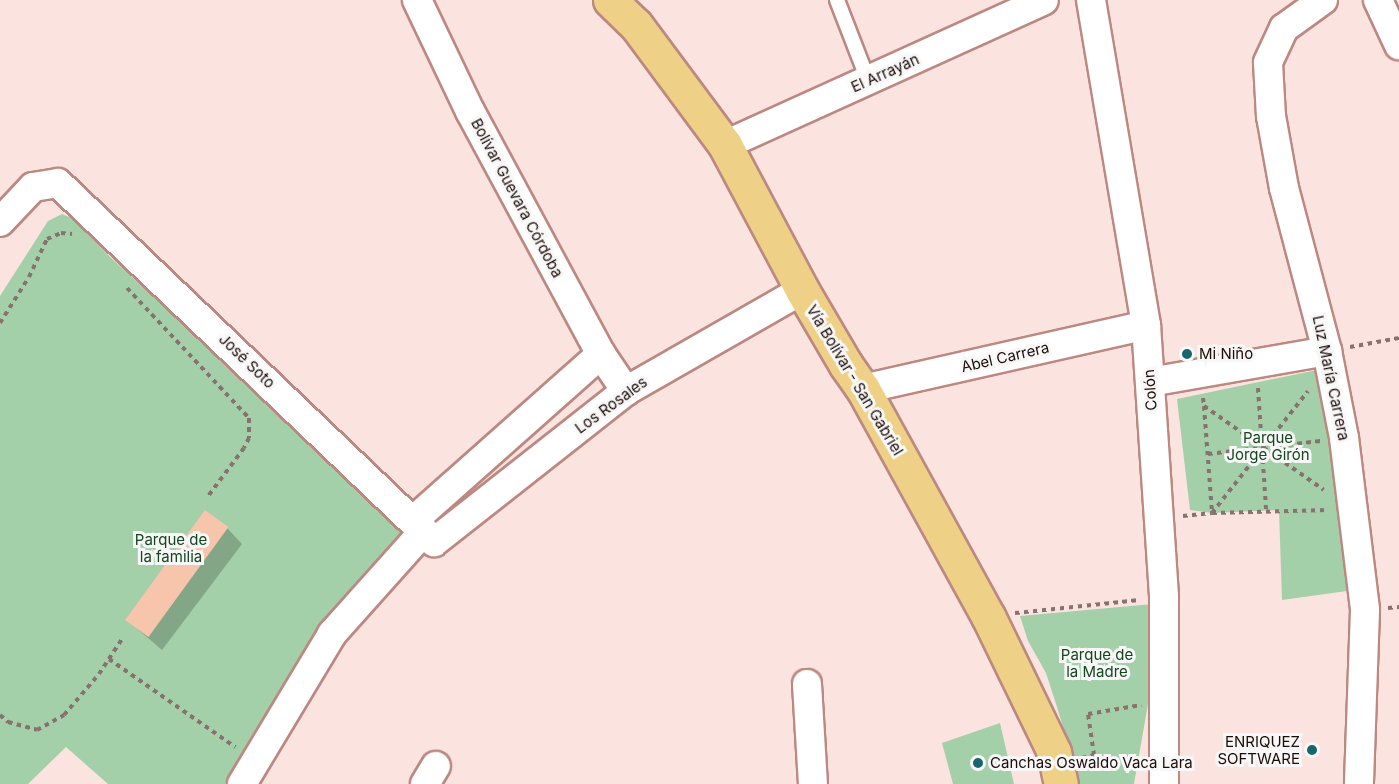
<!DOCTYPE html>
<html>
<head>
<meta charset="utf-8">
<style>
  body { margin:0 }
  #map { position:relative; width:1399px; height:784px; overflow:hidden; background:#fbe3e0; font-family:Inter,sans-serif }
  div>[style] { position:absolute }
  .green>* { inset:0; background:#a3d0a8 }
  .shadow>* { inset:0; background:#0003 }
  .building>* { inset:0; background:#f6c5ac; transform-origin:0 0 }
  .path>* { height:4px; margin-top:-2px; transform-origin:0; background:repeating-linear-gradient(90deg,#87726f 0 4.5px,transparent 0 9px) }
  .roads { filter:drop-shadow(2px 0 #bc8880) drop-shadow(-2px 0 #bc8880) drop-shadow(0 2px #bc8880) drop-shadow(0 -2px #bc8880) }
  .service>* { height:14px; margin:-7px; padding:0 7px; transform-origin:7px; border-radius:7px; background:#fff }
  .minor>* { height:28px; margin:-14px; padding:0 14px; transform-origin:14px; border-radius:14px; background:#fff }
  .trunk>* { height:33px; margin:-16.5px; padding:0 16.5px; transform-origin:16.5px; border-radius:16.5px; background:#eed086 }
  .dots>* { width:16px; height:16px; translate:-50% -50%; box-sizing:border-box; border:3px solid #f7f7f7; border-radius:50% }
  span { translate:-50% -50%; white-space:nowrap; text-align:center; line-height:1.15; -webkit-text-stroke:6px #f7f7f7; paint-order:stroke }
  .street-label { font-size:15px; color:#1e0c09 }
  .poi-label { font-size:15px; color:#1e0c09 }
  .left { translate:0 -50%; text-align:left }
  .right { translate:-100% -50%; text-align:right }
  .park-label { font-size:15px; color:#13451f }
</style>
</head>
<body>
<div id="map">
  <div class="green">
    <div style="clip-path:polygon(62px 214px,74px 219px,105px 252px,404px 529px,336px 609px,268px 710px,225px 784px,108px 784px,66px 747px,28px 784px,0 784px,0 296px,48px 221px)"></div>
    <div style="clip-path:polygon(1322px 369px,1354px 590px,1282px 600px,1279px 510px,1212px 513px,1190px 510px,1177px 399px)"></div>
    <div style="clip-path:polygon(1153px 604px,1148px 704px,1134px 784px,1075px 784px,1073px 760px,1057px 707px,1046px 673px,1028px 641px,1020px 616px)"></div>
    <div style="clip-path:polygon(1000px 723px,1014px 784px,953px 784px,942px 743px)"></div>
  </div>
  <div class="shadow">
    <div style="clip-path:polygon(227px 528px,242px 544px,162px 650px,126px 619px)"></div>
  </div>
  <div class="building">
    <div style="left:205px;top:510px;width:29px;height:136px;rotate:36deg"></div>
  </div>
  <div class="path">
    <div style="left:127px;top:288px;width:178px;rotate:46.8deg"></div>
    <div style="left:249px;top:418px;width:20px;rotate:90deg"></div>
    <div style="left:249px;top:438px;width:11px;rotate:117deg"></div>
    <div style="left:244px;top:448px;width:59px;rotate:126.7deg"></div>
    <div style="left:0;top:323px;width:54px;rotate:-57.8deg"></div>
    <div style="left:29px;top:277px;width:42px;rotate:-64.7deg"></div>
    <div style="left:47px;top:239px;width:15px;rotate:-23deg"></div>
    <div style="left:61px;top:233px;width:11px;rotate:5deg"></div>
    <div style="left:1350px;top:347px;width:50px;rotate:-10.4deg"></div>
    <div style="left:1258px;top:388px;width:122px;rotate:86.2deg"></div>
    <div style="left:1203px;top:398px;width:8px;rotate:83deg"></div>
    <div style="left:1204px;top:406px;width:146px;rotate:35deg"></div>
    <div style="left:1204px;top:406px;width:107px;rotate:85.7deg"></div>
    <div style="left:1212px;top:513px;width:117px;rotate:-1.5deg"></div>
    <div style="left:1208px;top:454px;width:113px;rotate:-6.6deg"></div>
    <div style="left:1183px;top:516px;width:29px;rotate:-6deg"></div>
    <div style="left:1212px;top:513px;width:155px;rotate:-51.8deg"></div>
    <div style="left:1388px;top:608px;width:11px;rotate:-5deg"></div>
    <div style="left:1015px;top:613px;width:125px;rotate:-6deg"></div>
    <div style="left:109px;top:659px;width:154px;rotate:34.9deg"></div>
    <div style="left:0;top:715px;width:11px;rotate:41deg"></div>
    <div style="left:8px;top:722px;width:30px;rotate:15deg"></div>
    <div style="left:37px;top:730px;width:31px;rotate:-29deg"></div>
    <div style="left:64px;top:715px;width:54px;rotate:-49.5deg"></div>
    <div style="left:99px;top:674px;width:42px;rotate:-56.7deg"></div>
    <div style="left:1082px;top:758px;width:12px;rotate:-14deg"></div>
    <div style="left:1094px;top:755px;width:41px;rotate:-98.3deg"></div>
    <div style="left:1088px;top:714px;width:54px;rotate:-9.6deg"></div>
  </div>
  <div class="roads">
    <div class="service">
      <div style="left:837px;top:0;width:86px;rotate:68.8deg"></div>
    </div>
    <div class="minor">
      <div style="left:417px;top:0;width:123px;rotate:64.5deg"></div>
      <div style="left:470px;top:111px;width:276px;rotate:61.7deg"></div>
      <div style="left:601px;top:354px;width:45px;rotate:56deg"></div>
      <div style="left:1091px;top:0;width:330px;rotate:80.4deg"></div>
      <div style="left:1146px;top:325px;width:273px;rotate:86.2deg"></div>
      <div style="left:1164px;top:597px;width:187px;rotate:90deg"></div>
      <div style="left:1323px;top:0;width:48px;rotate:144.3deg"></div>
      <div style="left:1284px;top:28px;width:38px;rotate:115deg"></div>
      <div style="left:1268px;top:63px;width:53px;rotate:86.8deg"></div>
      <div style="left:1271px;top:116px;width:73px;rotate:79.8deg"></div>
      <div style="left:1284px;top:188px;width:169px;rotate:75.2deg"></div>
      <div style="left:1327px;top:351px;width:89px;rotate:78.9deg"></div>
      <div style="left:1344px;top:438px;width:173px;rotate:83deg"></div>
      <div style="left:1365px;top:610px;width:174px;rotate:92deg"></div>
      <div style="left:1378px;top:0;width:50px;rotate:65deg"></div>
      <div style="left:725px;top:145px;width:350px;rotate:-24.4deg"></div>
      <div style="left:0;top:222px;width:48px;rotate:-46.7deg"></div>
      <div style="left:33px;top:187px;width:25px;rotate:-9deg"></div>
      <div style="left:58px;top:183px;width:520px;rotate:43.68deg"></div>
      <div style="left:434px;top:542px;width:244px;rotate:-38.2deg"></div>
      <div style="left:626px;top:391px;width:203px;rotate:-29.8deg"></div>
      <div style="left:1150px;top:382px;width:180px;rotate:-9.9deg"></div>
      <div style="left:863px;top:389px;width:290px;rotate:-12.7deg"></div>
      <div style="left:414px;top:520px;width:250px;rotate:-41.6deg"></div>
      <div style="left:807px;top:684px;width:100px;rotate:86.6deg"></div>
      <div style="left:242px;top:784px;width:175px;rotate:-59deg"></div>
      <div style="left:332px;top:634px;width:138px;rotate:-48.2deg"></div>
      <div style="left:425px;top:784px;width:21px;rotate:-59deg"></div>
    </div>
    <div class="trunk">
      <div style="left:610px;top:0;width:36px;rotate:44deg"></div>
      <div style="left:636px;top:25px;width:149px;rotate:53.4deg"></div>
      <div style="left:725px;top:145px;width:164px;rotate:62deg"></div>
      <div style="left:802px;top:290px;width:87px;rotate:59.6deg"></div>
      <div style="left:846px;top:365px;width:29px;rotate:55deg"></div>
      <div style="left:863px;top:389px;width:259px;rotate:61.2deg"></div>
      <div style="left:988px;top:616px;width:151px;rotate:64.1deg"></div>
      <div style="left:1054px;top:752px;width:33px;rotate:78deg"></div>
    </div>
  </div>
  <div class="dots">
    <div style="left:1187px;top:354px;background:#19656f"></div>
    <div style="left:1312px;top:750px;background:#19656f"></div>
    <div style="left:978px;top:763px;background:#19656f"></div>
  </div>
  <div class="street-label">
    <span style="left:885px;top:73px;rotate:-24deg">El Arrayán</span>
    <span style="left:517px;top:198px;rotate:62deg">Bolívar Guevara Córdoba</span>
    <span style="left:1005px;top:357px;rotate:-13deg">Abel Carrera</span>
    <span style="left:247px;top:361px;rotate:44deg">José Soto</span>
    <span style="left:1331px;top:378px;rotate:78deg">Luz María Carrera</span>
    <span style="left:855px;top:380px;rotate:59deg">Vía Bolívar - San Gabriel</span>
    <span style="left:1150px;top:390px;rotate:-94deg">Colón</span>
    <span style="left:611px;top:405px;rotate:-36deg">Los Rosales</span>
  </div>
  <div class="poi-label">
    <span class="left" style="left:1199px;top:354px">Mi Niño</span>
    <span class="right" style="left:1300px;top:750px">ENRIQUEZ<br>SOFTWARE</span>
    <span class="left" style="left:990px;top:763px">Canchas Oswaldo Vaca Lara</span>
  </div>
  <div class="park-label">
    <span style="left:1268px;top:446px">Parque<br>Jorge Girón</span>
    <span style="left:171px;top:548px">Parque de<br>la familia</span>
    <span style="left:1097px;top:663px">Parque de<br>la Madre</span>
  </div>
</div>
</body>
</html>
